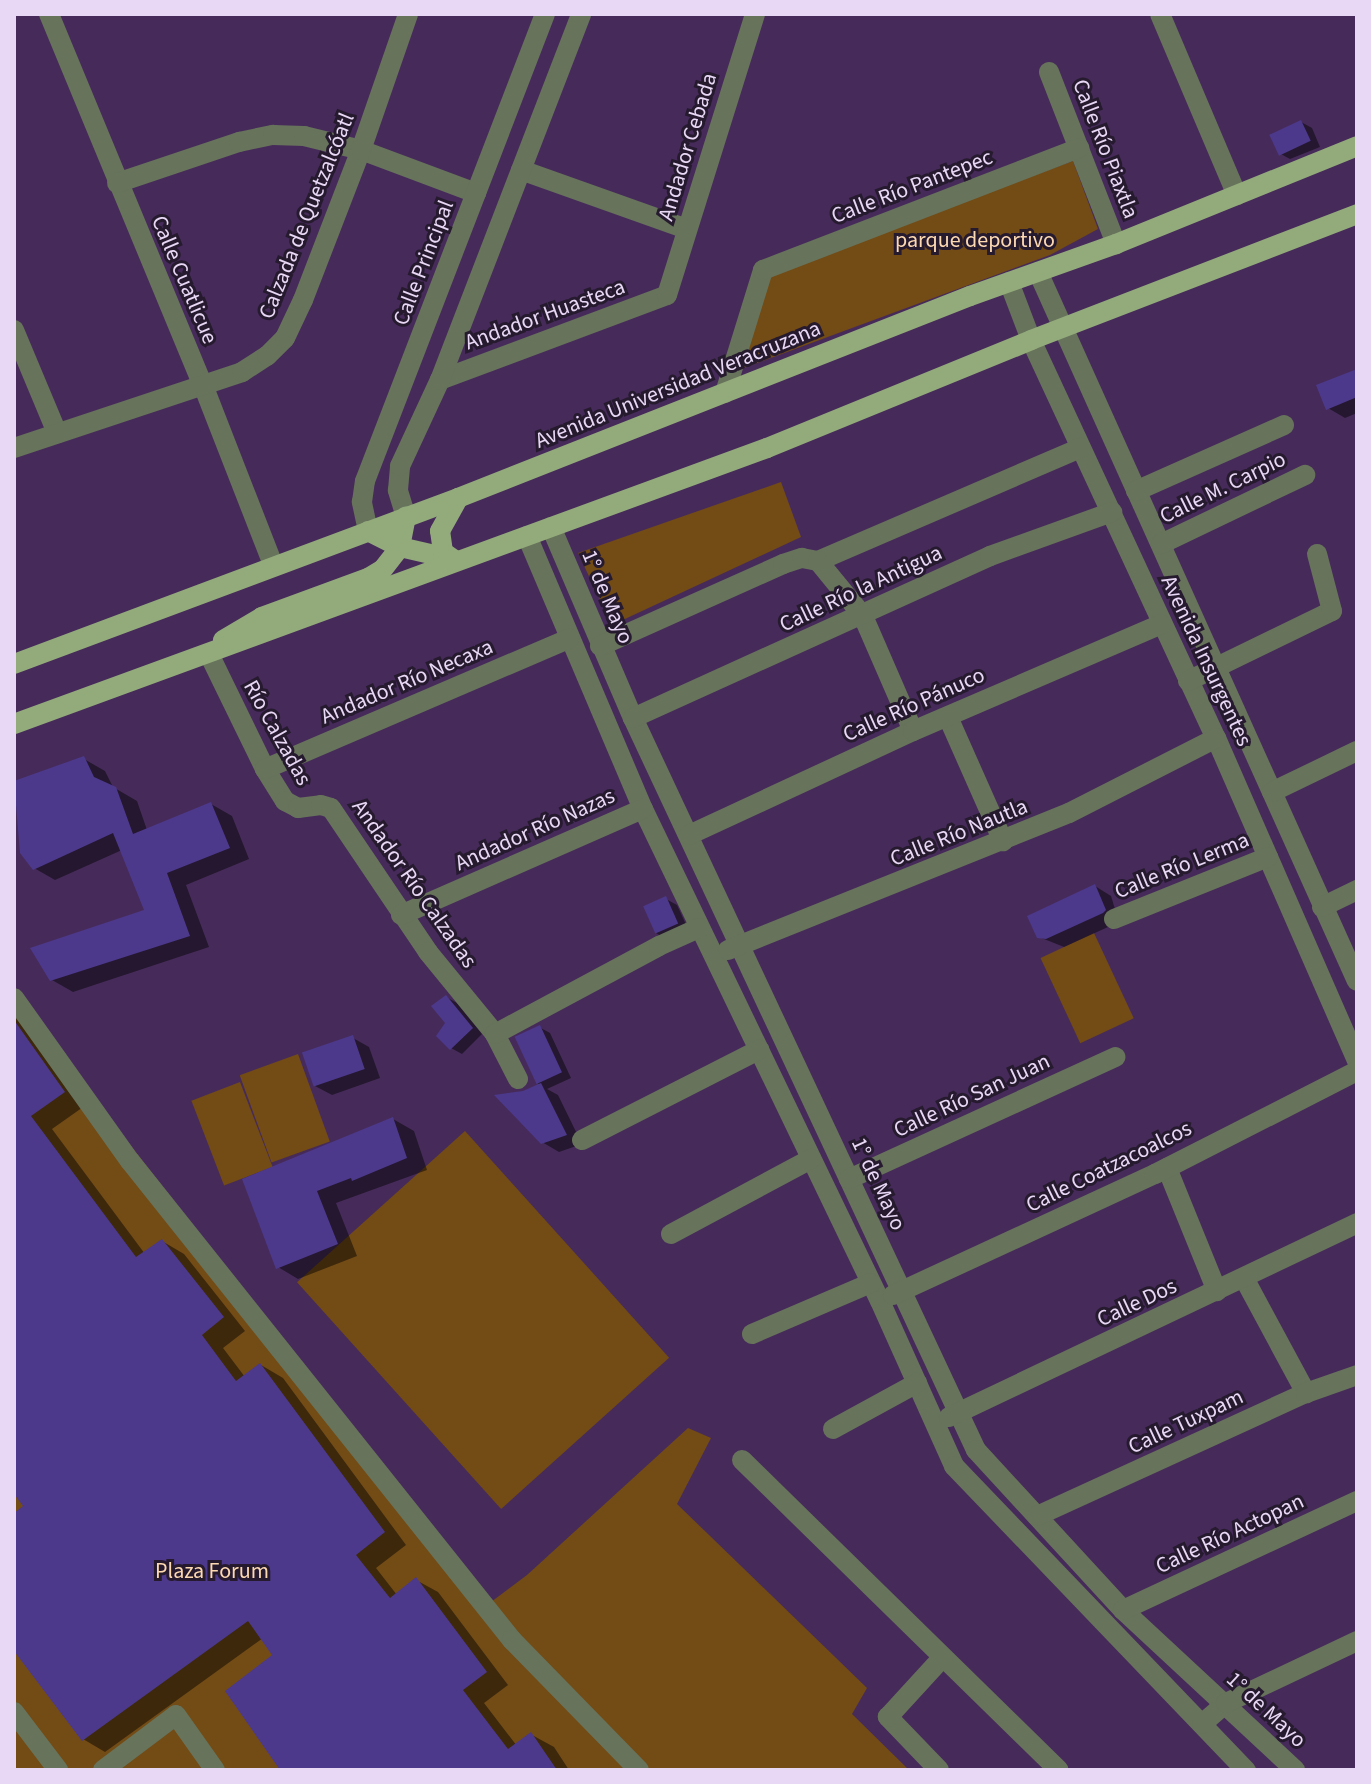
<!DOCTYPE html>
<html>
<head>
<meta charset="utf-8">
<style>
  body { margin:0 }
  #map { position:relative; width:1371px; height:1784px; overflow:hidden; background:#462b5a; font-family:"Source Sans 3",sans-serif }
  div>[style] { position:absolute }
  .green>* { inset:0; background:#734b15; transform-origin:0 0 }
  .shadow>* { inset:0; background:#0007 }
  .building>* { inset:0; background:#4c398c; transform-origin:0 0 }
  .minor>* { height:20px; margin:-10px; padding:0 10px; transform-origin:10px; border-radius:10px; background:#67735b }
  .major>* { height:20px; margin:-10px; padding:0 10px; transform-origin:10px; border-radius:10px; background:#93ab7b }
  span { translate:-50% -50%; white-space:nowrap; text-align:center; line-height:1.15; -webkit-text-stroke:6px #261a2f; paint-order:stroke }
  .street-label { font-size:22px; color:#e8d8f5 }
  .park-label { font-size:22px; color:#fdd9b2 }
  .frame { position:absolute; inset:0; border:16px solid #e8d8f5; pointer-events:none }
</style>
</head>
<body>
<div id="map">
  <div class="green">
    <div style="clip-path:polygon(1073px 161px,1098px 229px,1050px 255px,744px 368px,767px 274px)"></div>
    <div style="clip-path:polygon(781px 482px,801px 537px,612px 625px,578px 553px)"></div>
    <div style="left:1094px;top:933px;width:94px;height:59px;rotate:65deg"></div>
    <div style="clip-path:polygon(14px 996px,355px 1433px,491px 1602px,527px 1575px,688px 1428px,711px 1438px,677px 1504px,867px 1688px,852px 1714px,909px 1770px,14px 1770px)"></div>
    <div style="left:298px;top:1054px;width:93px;height:62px;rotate:70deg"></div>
    <div style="left:240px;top:1082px;width:91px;height:52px;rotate:69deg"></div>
    <div style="left:465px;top:1131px;width:305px;height:226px;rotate:48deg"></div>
  </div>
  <div class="shadow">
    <div style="clip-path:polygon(1301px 122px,1312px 128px,1320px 147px,1290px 159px,1279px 153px)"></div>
    <div style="clip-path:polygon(1357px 371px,1357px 413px,1345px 418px,1328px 408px)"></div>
    <div style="clip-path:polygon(84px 759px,105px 771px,113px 787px,137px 801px,147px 830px,211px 804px,232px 816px,249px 859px,186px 885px,209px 947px,73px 992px,52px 980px,147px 911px,122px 850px,55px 880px,34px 868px)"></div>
    <div style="clip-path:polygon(1095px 886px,1111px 896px,1119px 922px,1064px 947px,1039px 937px)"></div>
    <div style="clip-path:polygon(666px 899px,677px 905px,688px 929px,666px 939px,656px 933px)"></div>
    <div style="clip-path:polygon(446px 997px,457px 1003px,482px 1034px,462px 1054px,451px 1048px)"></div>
    <div style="clip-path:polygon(14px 1000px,86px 1105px,52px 1129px,145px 1254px,162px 1241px,184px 1254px,245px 1331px,223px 1348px,245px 1377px,261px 1365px,283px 1378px,406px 1545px,376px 1568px,397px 1595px,416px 1580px,438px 1592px,508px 1685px,484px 1703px,517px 1746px,532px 1735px,554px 1747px,569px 1770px,284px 1770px,275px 1655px,263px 1638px,105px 1752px,83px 1739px,14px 1648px,14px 1515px,26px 1507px,14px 1491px)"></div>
    <div style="clip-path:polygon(539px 1027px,550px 1033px,571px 1078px,547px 1089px,558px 1095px,582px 1144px,559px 1152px,542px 1142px,524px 1093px,541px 1085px,537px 1083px)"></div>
    <div style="clip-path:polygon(353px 1038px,369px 1047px,380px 1078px,332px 1095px,315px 1086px)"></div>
    <div style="clip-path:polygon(393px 1119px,414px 1131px,427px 1170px,336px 1203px,357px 1256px,298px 1279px,278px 1267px,244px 1180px)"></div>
  </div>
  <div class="building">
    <div style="left:1301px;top:120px;width:23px;height:35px;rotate:65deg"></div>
    <div style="clip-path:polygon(1357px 369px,1357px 397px,1326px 410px,1316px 385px)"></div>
    <div style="clip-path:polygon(84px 756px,94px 777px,116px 787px,133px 834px,211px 802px,230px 848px,167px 873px,190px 936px,50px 981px,30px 948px,144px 910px,113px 833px,33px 870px,20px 853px,14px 781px)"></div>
    <div style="clip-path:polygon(1095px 884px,1106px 910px,1103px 913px,1046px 939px,1037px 938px,1027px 916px)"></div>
    <div style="left:666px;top:896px;width:30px;height:25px;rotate:66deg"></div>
    <div style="clip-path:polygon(446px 995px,473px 1028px,450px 1050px,436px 1036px,445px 1023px,431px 1006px)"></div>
    <div style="clip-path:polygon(14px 1020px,65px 1092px,31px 1116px,136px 1257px,162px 1239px,224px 1317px,202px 1335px,236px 1381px,260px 1363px,385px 1532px,356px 1555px,390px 1598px,416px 1577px,487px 1672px,463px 1690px,508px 1749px,531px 1732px,557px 1770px,280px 1770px,225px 1691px,272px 1655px,248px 1621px,82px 1741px,14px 1651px,14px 1513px,23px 1506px,14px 1494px)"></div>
    <div style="left:540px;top:1025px;width:52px;height:28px;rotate:65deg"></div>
    <div style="left:353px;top:1035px;width:36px;height:54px;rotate:71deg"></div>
    <div style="clip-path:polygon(541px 1083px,567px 1135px,541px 1144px,494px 1095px,523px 1091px)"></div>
    <div style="clip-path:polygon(393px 1117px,407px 1158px,352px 1181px,351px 1178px,317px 1191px,338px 1244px,276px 1269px,242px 1179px)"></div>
  </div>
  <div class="minor">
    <div style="left:49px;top:14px;width:402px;rotate:67.5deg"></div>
    <div style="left:203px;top:385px;width:193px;rotate:68.7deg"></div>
    <div style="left:1160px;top:14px;width:197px;rotate:67deg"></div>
    <div style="left:1049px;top:72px;width:185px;rotate:68.7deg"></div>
    <div style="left:521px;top:170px;width:176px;rotate:19.6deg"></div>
    <div style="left:117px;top:183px;width:129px;rotate:-18.6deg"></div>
    <div style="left:239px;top:142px;width:35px;rotate:-12deg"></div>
    <div style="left:273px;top:135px;width:31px;rotate:2deg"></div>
    <div style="left:304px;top:136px;width:59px;rotate:13.8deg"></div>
    <div style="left:361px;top:150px;width:123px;rotate:20.5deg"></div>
    <div style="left:1038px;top:272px;width:777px;rotate:65.78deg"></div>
    <div style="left:1009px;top:282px;width:62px;rotate:69.2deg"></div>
    <div style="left:1031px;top:340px;width:439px;rotate:65.1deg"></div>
    <div style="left:1216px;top:738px;width:352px;rotate:66.4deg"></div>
    <div style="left:14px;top:330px;width:112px;rotate:67.3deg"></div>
    <div style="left:440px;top:380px;width:242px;rotate:-20.5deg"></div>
    <div style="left:667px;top:295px;width:294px;rotate:-72.6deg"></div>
    <div style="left:725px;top:393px;width:129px;rotate:-72.8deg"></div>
    <div style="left:763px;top:270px;width:339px;rotate:-21.1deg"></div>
    <div style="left:14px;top:448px;width:240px;rotate:-18.4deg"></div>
    <div style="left:242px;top:372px;width:30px;rotate:-33deg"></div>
    <div style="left:267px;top:356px;width:25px;rotate:-45deg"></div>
    <div style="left:285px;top:338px;width:42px;rotate:-64.7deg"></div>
    <div style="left:303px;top:300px;width:161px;rotate:-68.9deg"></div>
    <div style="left:361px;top:150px;width:144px;rotate:-70.9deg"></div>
    <div style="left:1136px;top:491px;width:162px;rotate:-24deg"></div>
    <div style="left:406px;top:517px;width:28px;rotate:-107deg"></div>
    <div style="left:398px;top:490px;width:24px;rotate:-85deg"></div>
    <div style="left:400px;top:466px;width:95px;rotate:-65.1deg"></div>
    <div style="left:440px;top:380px;width:392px;rotate:-68.9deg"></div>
    <div style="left:551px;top:527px;width:208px;rotate:66.8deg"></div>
    <div style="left:633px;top:718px;width:808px;rotate:64.89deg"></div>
    <div style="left:976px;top:1450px;width:217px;rotate:47.4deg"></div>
    <div style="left:1123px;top:1610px;width:235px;rotate:42.9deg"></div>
    <div style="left:368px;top:531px;width:30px;rotate:-102deg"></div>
    <div style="left:362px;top:502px;width:21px;rotate:-82deg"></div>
    <div style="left:365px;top:481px;width:500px;rotate:-68.92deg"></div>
    <div style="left:527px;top:536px;width:297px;rotate:67deg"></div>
    <div style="left:643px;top:809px;width:546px;rotate:64.28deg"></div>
    <div style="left:880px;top:1301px;width:181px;rotate:65.8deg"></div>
    <div style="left:954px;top:1466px;width:422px;rotate:46.2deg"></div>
    <div style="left:1161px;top:544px;width:160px;rotate:-25.6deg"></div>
    <div style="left:818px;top:561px;width:286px;rotate:-23.3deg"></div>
    <div style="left:600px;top:646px;width:201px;rotate:-24.1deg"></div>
    <div style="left:783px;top:564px;width:20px;rotate:-18deg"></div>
    <div style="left:802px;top:558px;width:16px;rotate:11deg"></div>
    <div style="left:818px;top:561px;width:71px;rotate:50.7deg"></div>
    <div style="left:863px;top:616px;width:125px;rotate:66.5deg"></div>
    <div style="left:209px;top:654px;width:128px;rotate:64deg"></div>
    <div style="left:265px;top:769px;width:38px;rotate:58deg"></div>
    <div style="left:285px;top:801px;width:15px;rotate:28deg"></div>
    <div style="left:298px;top:808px;width:23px;rotate:-7deg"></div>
    <div style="left:321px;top:805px;width:10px;rotate:17deg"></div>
    <div style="left:331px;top:808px;width:174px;rotate:56deg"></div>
    <div style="left:428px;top:952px;width:106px;rotate:50.7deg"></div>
    <div style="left:1188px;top:681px;width:160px;rotate:-25.9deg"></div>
    <div style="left:1332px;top:611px;width:59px;rotate:-104.7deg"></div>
    <div style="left:948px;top:717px;width:136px;rotate:66.1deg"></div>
    <div style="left:633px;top:718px;width:392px;rotate:-24.4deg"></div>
    <div style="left:990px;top:556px;width:130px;rotate:-19.8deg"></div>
    <div style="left:265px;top:769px;width:331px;rotate:-23.2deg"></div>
    <div style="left:1272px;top:792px;width:94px;rotate:-25.8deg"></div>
    <div style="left:689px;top:835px;width:247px;rotate:-24.9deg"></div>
    <div style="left:913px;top:731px;width:270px;rotate:-23.3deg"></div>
    <div style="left:1322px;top:907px;width:39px;rotate:-26deg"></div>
    <div style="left:401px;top:915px;width:264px;rotate:-23.7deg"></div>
    <div style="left:1114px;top:919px;width:166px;rotate:-21.9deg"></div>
    <div style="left:728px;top:950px;width:367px;rotate:-21.9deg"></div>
    <div style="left:1069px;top:813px;width:165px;rotate:-27deg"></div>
    <div style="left:14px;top:998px;width:200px;rotate:54.6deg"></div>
    <div style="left:130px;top:1161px;width:613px;rotate:51.43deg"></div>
    <div style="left:512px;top:1640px;width:182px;rotate:45.7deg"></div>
    <div style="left:518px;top:1079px;width:51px;rotate:-117.1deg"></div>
    <div style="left:495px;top:1034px;width:186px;rotate:-28.2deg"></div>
    <div style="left:659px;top:946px;width:44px;rotate:-24.2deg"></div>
    <div style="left:582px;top:1140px;width:199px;rotate:-27deg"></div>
    <div style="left:1167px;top:1168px;width:133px;rotate:67.9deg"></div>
    <div style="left:849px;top:1179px;width:293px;rotate:-24.6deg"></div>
    <div style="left:671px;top:1234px;width:159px;rotate:-28.2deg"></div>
    <div style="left:1244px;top:1278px;width:131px;rotate:61.7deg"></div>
    <div style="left:893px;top:1295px;width:289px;rotate:-24.8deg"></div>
    <div style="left:1155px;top:1174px;width:227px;rotate:-27deg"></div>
    <div style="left:752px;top:1334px;width:129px;rotate:-23.2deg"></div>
    <div style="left:949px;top:1417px;width:452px;rotate:-25.4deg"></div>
    <div style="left:833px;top:1429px;width:96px;rotate:-28.7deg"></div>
    <div style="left:742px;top:1460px;width:443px;rotate:44.4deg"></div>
    <div style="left:1037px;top:1516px;width:296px;rotate:-24.6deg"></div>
    <div style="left:1306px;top:1393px;width:54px;rotate:-19.4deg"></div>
    <div style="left:1123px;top:1610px;width:258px;rotate:-25deg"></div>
    <div style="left:14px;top:1712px;width:73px;rotate:52.8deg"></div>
    <div style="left:1202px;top:1724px;width:32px;rotate:-41deg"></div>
    <div style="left:1226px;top:1703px;width:145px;rotate:-25.3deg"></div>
    <div style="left:103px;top:1770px;width:91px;rotate:-37deg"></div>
    <div style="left:176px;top:1715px;width:67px;rotate:54.7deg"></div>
    <div style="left:939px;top:1770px;width:74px;rotate:-133.9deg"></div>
    <div style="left:888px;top:1717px;width:81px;rotate:-47.5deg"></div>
  </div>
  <div class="major">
    <div style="left:368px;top:531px;width:36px;rotate:27deg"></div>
    <div style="left:400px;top:547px;width:49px;rotate:12.9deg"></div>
    <div style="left:456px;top:561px;width:16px;rotate:-145deg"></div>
    <div style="left:443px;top:552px;width:21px;rotate:-98deg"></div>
    <div style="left:440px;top:531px;width:38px;rotate:-61deg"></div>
    <div style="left:223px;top:640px;width:45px;rotate:-30.5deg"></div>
    <div style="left:262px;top:617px;width:113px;rotate:-20.2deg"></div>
    <div style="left:368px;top:578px;width:17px;rotate:-31deg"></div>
    <div style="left:383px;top:569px;width:28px;rotate:-52deg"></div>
    <div style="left:400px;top:547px;width:31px;rotate:-79deg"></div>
    <div style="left:14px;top:664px;width:474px;rotate:-20.5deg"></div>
    <div style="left:458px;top:498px;width:550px;rotate:-21.53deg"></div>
    <div style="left:970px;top:296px;width:155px;rotate:-19.6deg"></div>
    <div style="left:1116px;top:244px;width:260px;rotate:-22.1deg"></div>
    <div style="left:14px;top:724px;width:802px;rotate:-20.13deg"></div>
    <div style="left:767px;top:448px;width:285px;rotate:-22.2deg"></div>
    <div style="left:1031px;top:340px;width:350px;rotate:-21.1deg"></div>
  </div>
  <div class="street-label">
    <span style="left:688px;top:147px;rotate:-73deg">Andador Cebada</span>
    <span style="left:1105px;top:149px;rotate:69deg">Calle Río Piaxtla</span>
    <span style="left:912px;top:187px;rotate:-21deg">Calle Río Pantepec</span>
    <span style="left:307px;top:216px;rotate:-68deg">Calzada de Quetzalcóatl</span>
    <span style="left:424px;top:263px;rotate:-69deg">Calle Principal</span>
    <span style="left:184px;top:280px;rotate:67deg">Calle Cuatlicue</span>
    <span style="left:545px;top:315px;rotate:-20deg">Andador Huasteca</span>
    <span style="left:678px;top:385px;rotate:-22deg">Avenida Universidad Veracruzana</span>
    <span style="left:1223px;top:488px;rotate:-26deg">Calle M. Carpio</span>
    <span style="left:861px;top:589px;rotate:-25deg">Calle Río la Antigua</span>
    <span style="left:607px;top:597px;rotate:67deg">1° de Mayo</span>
    <span style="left:1206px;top:661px;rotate:65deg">Avenida Insurgentes</span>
    <span style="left:407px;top:682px;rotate:-23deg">Andador Río Necaxa</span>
    <span style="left:914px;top:705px;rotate:-24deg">Calle Río Pánuco</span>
    <span style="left:277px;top:733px;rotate:61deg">Río Calzadas</span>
    <span style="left:535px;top:830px;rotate:-24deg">Andador Río Nazas</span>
    <span style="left:959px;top:833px;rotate:-22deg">Calle Río Nautla</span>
    <span style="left:1182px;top:866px;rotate:-22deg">Calle Río Lerma</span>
    <span style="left:414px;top:884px;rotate:55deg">Andador Río Calzadas</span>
    <span style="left:972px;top:1096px;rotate:-25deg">Calle Río San Juan</span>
    <span style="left:1109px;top:1167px;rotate:-26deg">Calle Coatzacoalcos</span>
    <span style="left:878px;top:1184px;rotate:65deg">1° de Mayo</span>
    <span style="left:1137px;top:1303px;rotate:-25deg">Calle Dos</span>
    <span style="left:1186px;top:1422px;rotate:-25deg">Calle Tuxpam</span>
    <span style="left:1230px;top:1534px;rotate:-25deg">Calle Río Actopan</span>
    <span style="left:1266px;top:1710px;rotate:43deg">1° de Mayo</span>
  </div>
  <div class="park-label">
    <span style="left:975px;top:241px">parque deportivo</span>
    <span style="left:212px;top:1572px">Plaza Forum</span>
  </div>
  <div class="frame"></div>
</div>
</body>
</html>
